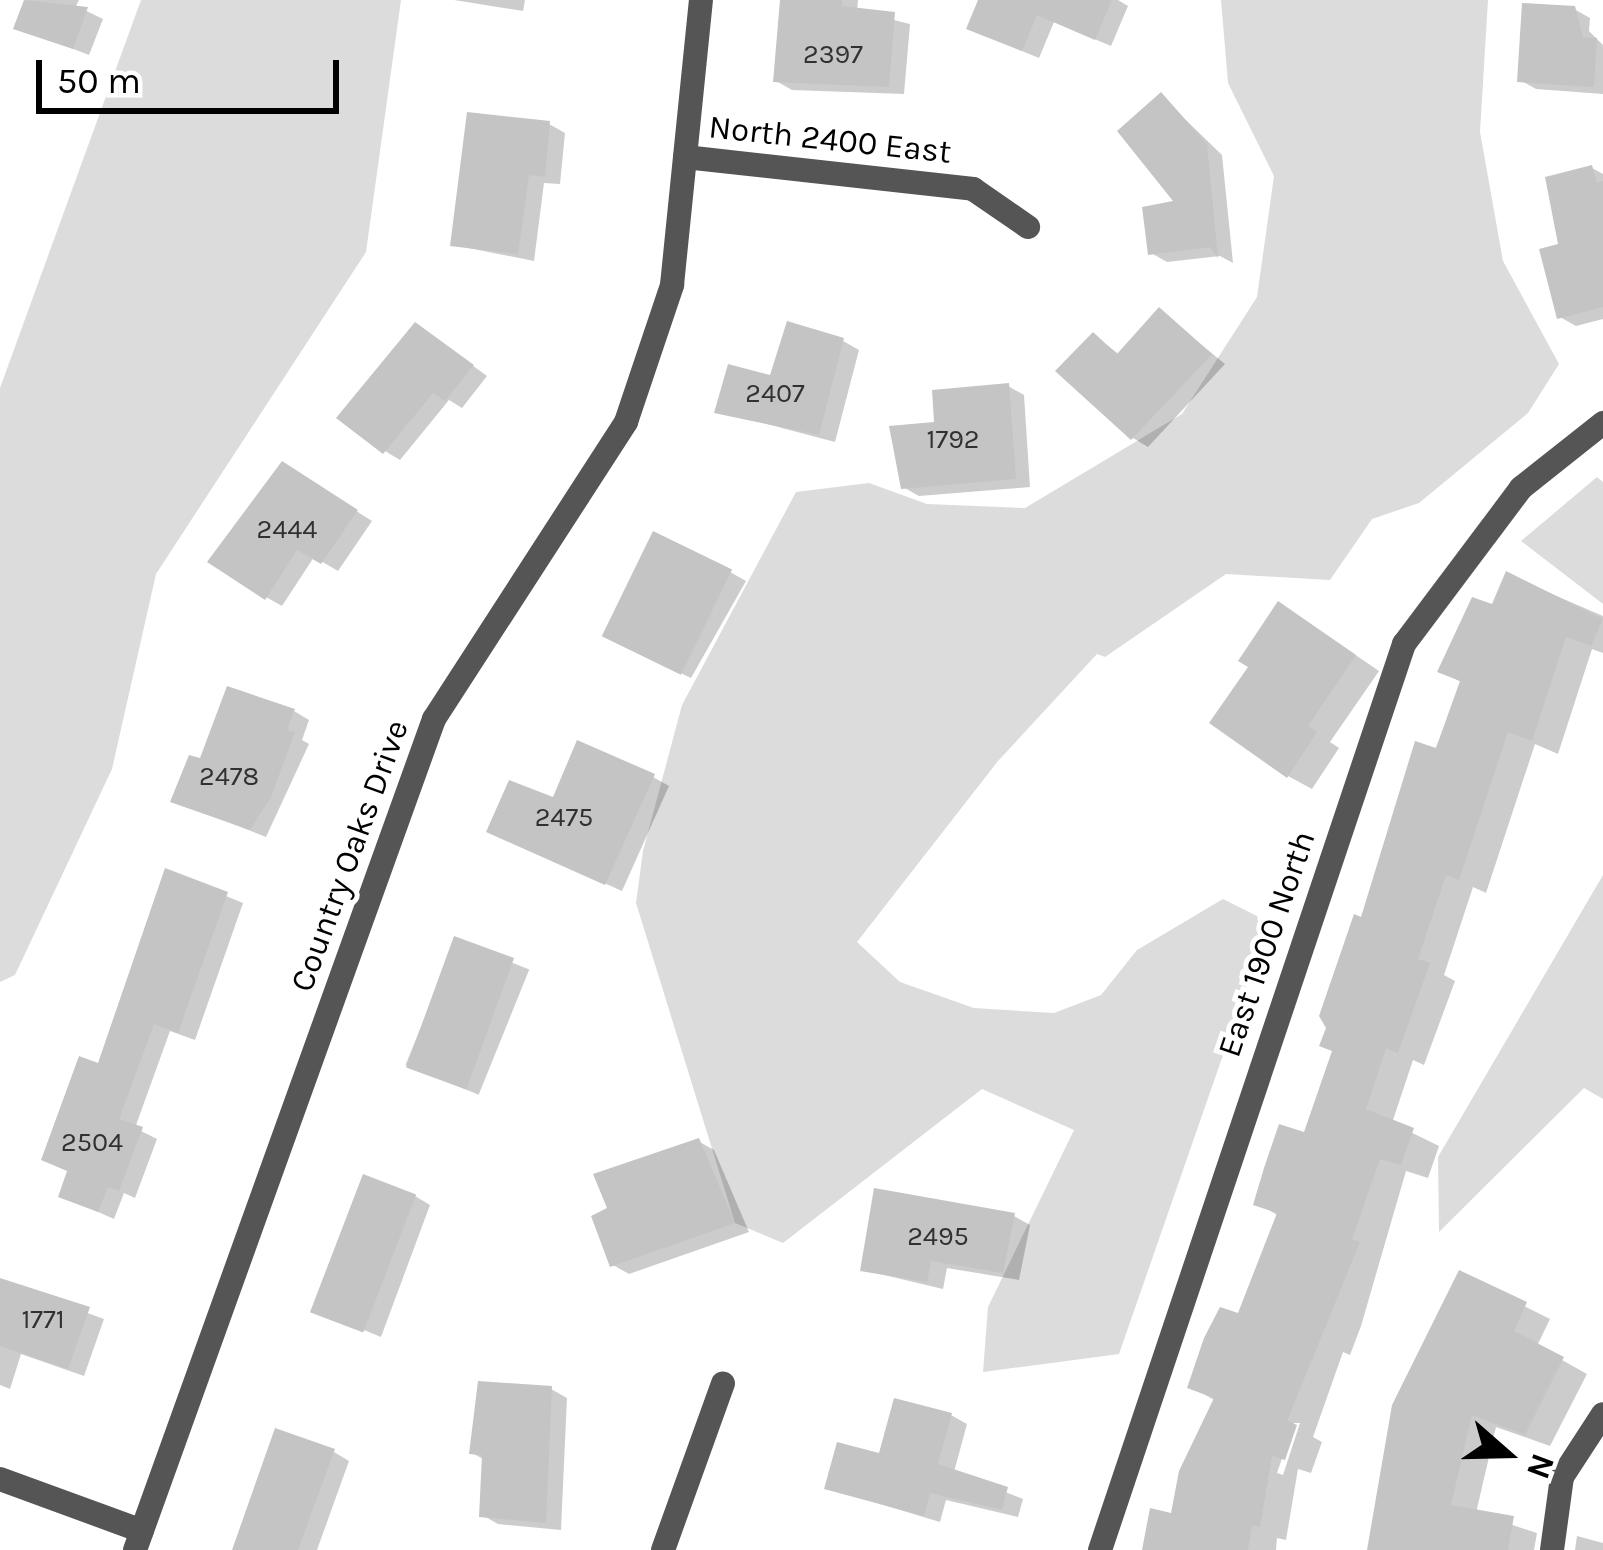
<!DOCTYPE html>
<html>
<head>
<meta charset="utf-8">
<style>
  body { margin:0 }
  #map { position:relative; width:1603px; height:1550px; overflow:hidden; background:#fff; font-family:Karla,sans-serif }
  div>[style] { position:absolute }
  .green>* { inset:0; background:#dcdcdc }
  .shadow>* { inset:0; background:#0003; transform-origin:0 0 }
  .building>* { inset:0; background:#c4c4c4; transform-origin:0 0 }
  .minor>* { height:24px; margin:-12px; padding:0 12px; transform-origin:12px; border-radius:12px; background:#555 }
  span { translate:-50% -50%; white-space:nowrap; text-align:center; line-height:1.15; -webkit-text-stroke:10px #fff; paint-order:stroke }
  .number-label { font-size:27px; color:#313131 }
  .number-label span { -webkit-text-stroke-width:0 }
  .street-label { font-size:33px; color:#000 }
  .north { position:absolute; left:1447px; top:1394px; width:120px; height:120px; -webkit-text-stroke:9px #fff; paint-order:stroke; rotate:110deg; font-size:33px; font-weight:700; line-height:48px; text-align:center; color:#000 }
  .north::after { content:''; display:block; margin:auto; width:42px; height:54px; background:#000; clip-path:polygon(50% 0,100% 100%,50% 72%,0 100%) }
  .scale { position:absolute; left:36px; top:60px; width:303px; height:54px; box-sizing:border-box; border:6px solid #000; border-top:0; padding-left:15px; font-size:36px; line-height:42px; white-space:nowrap; color:#000; -webkit-text-stroke:9px #fff; paint-order:stroke }
</style>
</head>
<body>
<div id="map">
  <div class="green">
    <div style="clip-path:polygon(141px 0,401px 0,366px 252px,156px 574px,112px 769px,15px 975px,0 982px,0 388px)"></div>
    <div style="clip-path:polygon(1221px 0,1488px 0,1480px 132px,1503px 261px,1559px 364px,1528px 413px,1419px 503px,1372px 519px,1330px 580px,1226px 574px,1105px 657px,1097px 654px,998px 761px,857px 942px,900px 982px,974px 1008px,1054px 1013px,1101px 995px,1137px 950px,1223px 899px,1257px 916px,1262px 943px,1119px 1354px,983px 1372px,988px 1307px,1074px 1130px,982px 1089px,783px 1243px,735px 1223px,636px 903px,643px 851px,682px 705px,796px 492px,869px 483px,927px 504px,1025px 508px,1182px 414px,1257px 297px,1274px 176px,1228px 83px)"></div>
    <div style="clip-path:polygon(1597px 477px,1603px 482px,1603px 604px,1521px 541px)"></div>
    <div style="clip-path:polygon(1603px 875px,1603px 1099px,1584px 1088px,1439px 1232px,1438px 1157px)"></div>
  </div>
  <div class="shadow">
    <div style="clip-path:polygon(27px 0,79px 0,76px 6px,103px 19px,89px 55px,16px 27px)"></div>
    <div style="clip-path:polygon(454px 0,525px 0,523px 11px)"></div>
    <div style="clip-path:polygon(782px 0,858px 0,857px 11px,910px 24px,904px 94px,792px 90px,776px 81px)"></div>
    <div style="clip-path:polygon(981px 0,1118px 0,1128px 6px,1111px 46px,1054px 22px,1039px 58px,986px 36px)"></div>
    <div style="clip-path:polygon(1574px 9px,1590px 18px,1589px 31px,1603px 45px,1603px 94px,1536px 89px,1520px 80px)"></div>
    <div style="clip-path:polygon(1161px 96px,1222px 155px,1233px 263px,1220px 256px,1167px 262px,1151px 253px,1179px 204px)"></div>
    <div style="clip-path:polygon(549px 124px,565px 133px,560px 184px,544px 183px,534px 261px,453px 245px)"></div>
    <div style="clip-path:polygon(1592px 168px,1603px 174px,1603px 319px,1576px 326px,1560px 317px)"></div>
    <div style="clip-path:polygon(1160px 311px,1225px 364px,1148px 447px,1133px 438px,1093px 335px,1120px 355px)"></div>
    <div style="clip-path:polygon(431px 335px,487px 376px,462px 408px,449px 400px,400px 460px,385px 451px)"></div>
    <div style="clip-path:polygon(843px 341px,859px 350px,835px 442px,718px 411px)"></div>
    <div style="clip-path:polygon(1008px 386px,1024px 395px,1030px 487px,919px 496px,903px 487px)"></div>
    <div style="clip-path:polygon(298px 474px,372px 521px,338px 571px,314px 557px,282px 606px,266px 597px)"></div>
    <div style="clip-path:polygon(730px 572px,746px 581px,691px 678px,620px 644px)"></div>
    <div style="clip-path:polygon(evenodd,1508px 575px,1603px 616px,1603px 653px,1592px 649px,1558px 754px,1535px 744px,1486px 893px,1473px 887px,1444px 975px,1455px 981px,1424px 1065px,1413px 1060px,1392px 1123px,1439px 1146px,1428px 1178px,1406px 1171px,1361px 1326px,1350px 1355px,1343px 1352px,1313px 1437px,1322px 1442px,1311px 1473px,1298px 1469px,1286px 1540px,1277px 1538px,1276px 1550px,1145px 1550px,1173px 1516px,1216px 1401px,1191px 1387px,1240px 1317px,1279px 1216px,1257px 1203px,1305px 1136px,1334px 1051px,1363px 921px,1463px 683px,1441px 671px,1494px 607px,1508px 575px,1294px 1423px,1300px 1423px,1283px 1475px,1277px 1473px,1294px 1423px)"></div>
    <div style="clip-path:polygon(1303px 619px,1379px 671px,1330px 742px,1339px 748px,1312px 789px,1288px 776px)"></div>
    <div style="clip-path:polygon(294px 711px,309px 720px,302px 740px,309px 744px,266px 837px,174px 801px,202px 761px)"></div>
    <div style="clip-path:polygon(653px 777px,669px 786px,622px 891px,506px 839px,555px 801px)"></div>
    <div style="clip-path:polygon(167px 872px,243px 903px,195px 1040px,170px 1031px,135px 1128px,157px 1139px,135px 1198px,124px 1193px,114px 1219px,62px 1196px)"></div>
    <div style="left:456px;top:940px;width:79px;height:135px;rotate:22deg"></div>
    <div style="clip-path:polygon(698px 1141px,714px 1150px,749px 1232px,629px 1274px,613px 1265px,611px 1210px)"></div>
    <div style="clip-path:polygon(415px 1196px,430px 1205px,381px 1337px,320px 1312px)"></div>
    <div style="clip-path:polygon(1014px 1216px,1030px 1225px,1019px 1280px,947px 1268px,943px 1289px,863px 1270px)"></div>
    <div style="clip-path:polygon(1460px 1274px,1550px 1319px,1537px 1346px,1587px 1374px,1550px 1446px,1496px 1427px,1476px 1513px,1537px 1533px,1534px 1550px,1370px 1550px)"></div>
    <div style="clip-path:polygon(0 1281px,104px 1319px,84px 1376px,21px 1354px,10px 1389px,0 1385px)"></div>
    <div style="clip-path:polygon(551px 1389px,567px 1398px,561px 1530px,498px 1524px,482px 1515px,485px 1460px,472px 1453px)"></div>
    <div style="clip-path:polygon(951px 1415px,967px 1424px,954px 1472px,1023px 1499px,1018px 1517px,946px 1500px,940px 1522px,827px 1488px)"></div>
    <div style="clip-path:polygon(334px 1452px,349px 1461px,317px 1550px,235px 1550px)"></div>
    <div style="clip-path:polygon(1577px 1536px,1603px 1543px,1603px 1550px,1575px 1550px)"></div>
  </div>
  <div class="building">
    <div style="clip-path:polygon(24px 0,88px 7px,73px 49px,13px 29px)"></div>
    <div style="clip-path:polygon(780px 0,842px 0,842px 6px,895px 12px,889px 87px,773px 82px)"></div>
    <div style="clip-path:polygon(978px 0,1112px 0,1095px 40px,1037px 15px,1022px 51px,966px 29px)"></div>
    <div style="clip-path:polygon(1522px 3px,1575px 6px,1583px 37px,1597px 38px,1594px 87px,1517px 82px)"></div>
    <div style="clip-path:polygon(1161px 92px,1207px 144px,1218px 258px,1210px 247px,1148px 255px,1142px 207px,1173px 201px,1117px 131px)"></div>
    <div style="clip-path:polygon(467px 112px,550px 121px,545px 177px,529px 175px,518px 254px,450px 246px)"></div>
    <div style="clip-path:polygon(1592px 165px,1597px 183px,1603px 181px,1603px 307px,1557px 319px,1539px 249px,1558px 244px,1545px 177px)"></div>
    <div style="clip-path:polygon(1159px 307px,1212px 354px,1131px 440px,1055px 371px,1093px 332px,1117px 354px)"></div>
    <div style="clip-path:polygon(787px 321px,844px 338px,819px 435px,714px 413px,728px 364px,770px 375px)"></div>
    <div style="clip-path:polygon(415px 322px,474px 365px,445px 401px,433px 393px,383px 454px,336px 418px)"></div>
    <div style="clip-path:polygon(1009px 383px,1016px 479px,901px 489px,889px 426px,934px 422px,932px 390px)"></div>
    <div style="clip-path:polygon(282px 461px,358px 510px,321px 564px,297px 550px,265px 600px,207px 562px)"></div>
    <div style="left:653px;top:531px;width:88px;height:117px;rotate:26deg"></div>
    <div style="clip-path:polygon(1506px 571px,1603px 619px,1591px 646px,1566px 637px,1532px 741px,1508px 732px,1459px 880px,1446px 875px,1418px 959px,1430px 963px,1398px 1053px,1386px 1048px,1366px 1109px,1414px 1128px,1401px 1165px,1380px 1159px,1352px 1239px,1360px 1242px,1287px 1421px,1297px 1425px,1285px 1460px,1272px 1456px,1260px 1527px,1252px 1525px,1248px 1550px,1142px 1550px,1150px 1508px,1171px 1513px,1179px 1471px,1214px 1398px,1187px 1388px,1204px 1338px,1220px 1307px,1238px 1313px,1277px 1213px,1253px 1205px,1264px 1168px,1279px 1124px,1304px 1132px,1332px 1051px,1319px 1046px,1326px 1028px,1319px 1016px,1354px 914px,1361px 917px,1415px 741px,1436px 748px,1460px 681px,1437px 672px,1472px 597px,1492px 604px)"></div>
    <div style="clip-path:polygon(1278px 601px,1356px 655px,1308px 726px,1317px 732px,1287px 778px,1209px 723px,1248px 667px,1238px 661px)"></div>
    <div style="clip-path:polygon(227px 686px,295px 709px,287px 730px,295px 732px,271px 797px,250px 830px,170px 802px,189px 755px,200px 758px)"></div>
    <div style="clip-path:polygon(577px 740px,655px 774px,605px 885px,486px 832px,509px 780px,553px 797px)"></div>
    <div style="clip-path:polygon(165px 868px,228px 892px,178px 1033px,154px 1024px,119px 1119px,143px 1127px,119px 1191px,108px 1187px,98px 1212px,58px 1197px,67px 1171px,41px 1160px,79px 1056px,98px 1063px)"></div>
    <div style="left:454px;top:936px;width:64px;height:140px;rotate:20deg"></div>
    <div style="clip-path:polygon(699px 1138px,735px 1223px,610px 1267px,591px 1216px,607px 1208px,593px 1174px)"></div>
    <div style="left:363px;top:1174px;width:57px;height:148px;rotate:21deg"></div>
    <div style="clip-path:polygon(874px 1188px,1015px 1213px,1003px 1273px,931px 1261px,927px 1282px,860px 1271px)"></div>
    <div style="clip-path:polygon(1459px 1270px,1527px 1302px,1514px 1331px,1564px 1357px,1525px 1435px,1472px 1415px,1451px 1505px,1514px 1516px,1508px 1550px,1367px 1550px,1392px 1405px)"></div>
    <div style="clip-path:polygon(0 1278px,90px 1307px,68px 1369px,0 1346px)"></div>
    <div style="clip-path:polygon(478px 1381px,552px 1386px,546px 1523px,479px 1517px,482px 1455px,469px 1454px)"></div>
    <div style="clip-path:polygon(894px 1398px,952px 1413px,938px 1464px,1008px 1487px,1002px 1510px,930px 1493px,924px 1516px,824px 1489px,837px 1442px,879px 1453px)"></div>
    <div style="clip-path:polygon(275px 1428px,335px 1449px,298px 1550px,232px 1550px)"></div>
  </div>
  <div class="minor">
    <div style="left:685px;top:157px;width:290px;rotate:6.3deg"></div>
    <div style="left:973px;top:189px;width:67px;rotate:34.6deg"></div>
    <div style="left:0;top:1479px;width:151px;rotate:20.1deg"></div>
    <div style="left:135px;top:1550px;width:883px;rotate:-70.21deg"></div>
    <div style="left:434px;top:719px;width:354px;rotate:-57.1deg"></div>
    <div style="left:626px;top:422px;width:145px;rotate:-71.4deg"></div>
    <div style="left:672px;top:285px;width:286px;rotate:-84.2deg"></div>
    <div style="left:663px;top:1550px;width:177px;rotate:-70.2deg"></div>
    <div style="left:1100px;top:1550px;width:956px;rotate:-71.45deg"></div>
    <div style="left:1404px;top:644px;width:195px;rotate:-53.1deg"></div>
    <div style="left:1521px;top:488px;width:105px;rotate:-38.4deg"></div>
    <div style="left:1552px;top:1550px;width:74px;rotate:-82.2deg"></div>
    <div style="left:1562px;top:1477px;width:75px;rotate:-56.9deg"></div>
  </div>
  <div class="number-label">
    <span style="left:833px;top:55px">2397</span>
    <span style="left:775px;top:394px">2407</span>
    <span style="left:953px;top:440px">1792</span>
    <span style="left:287px;top:530px">2444</span>
    <span style="left:229px;top:777px">2478</span>
    <span style="left:564px;top:818px">2475</span>
    <span style="left:92px;top:1143px">2504</span>
    <span style="left:938px;top:1237px">2495</span>
    <span style="left:43px;top:1320px">1771</span>
  </div>
  <div class="street-label">
    <span style="left:830px;top:140px;rotate:6deg">North 2400 East</span>
    <span style="left:350px;top:856px;rotate:-70deg">Country Oaks Drive</span>
    <span style="left:1267px;top:944px;rotate:-71deg">East 1900 North</span>
  </div>
  <div class="north">N</div>
  <div class="scale">50 m</div>
</div>
</body>
</html>
